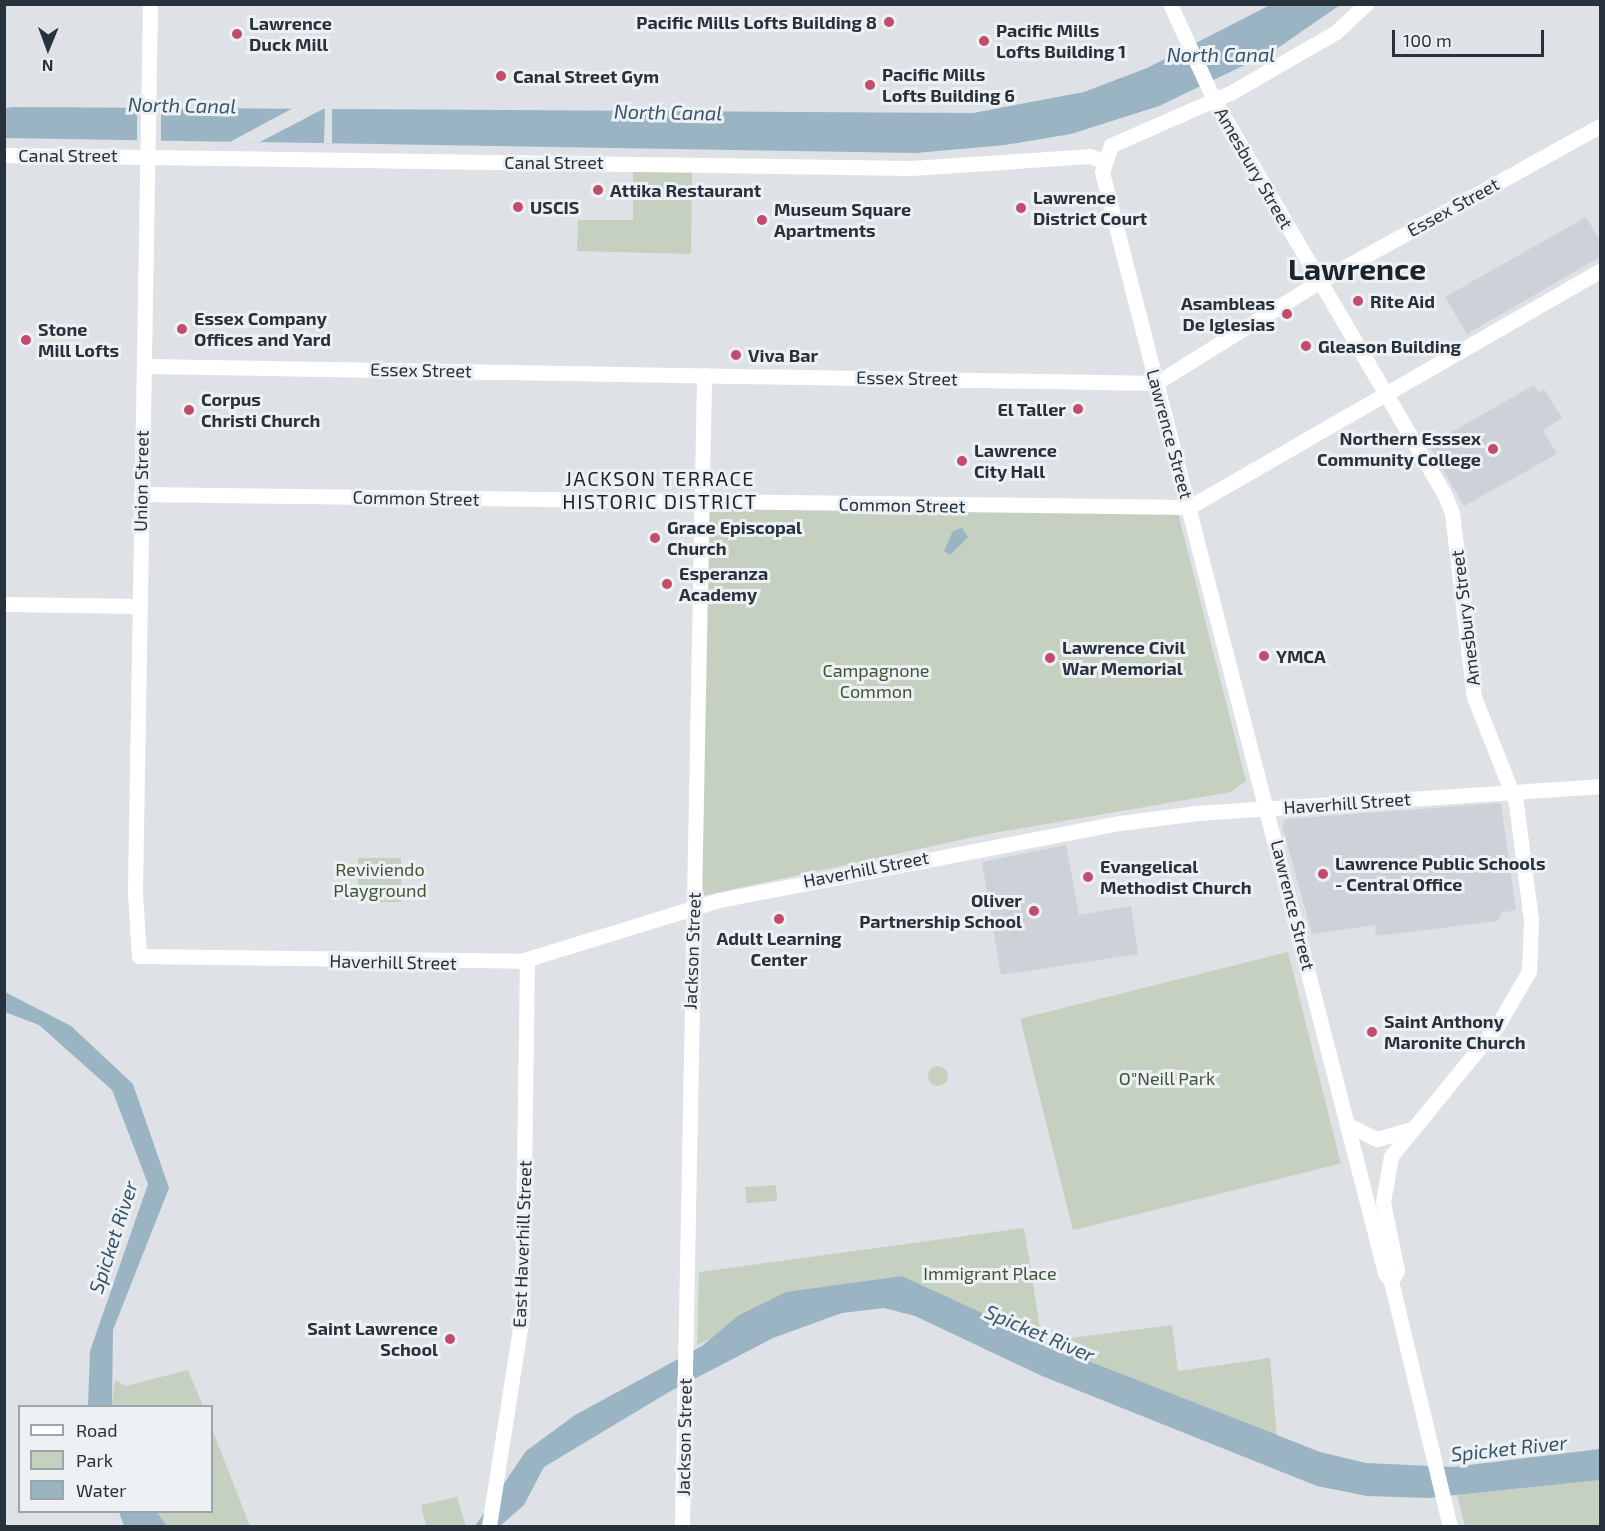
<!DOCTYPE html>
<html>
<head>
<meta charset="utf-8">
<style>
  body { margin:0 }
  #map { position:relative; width:1605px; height:1531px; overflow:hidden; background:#dee2e6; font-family:"Exo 2",sans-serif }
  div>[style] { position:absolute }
  .built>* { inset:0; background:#ccd2d8 }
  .green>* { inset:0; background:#c6d0c0; transform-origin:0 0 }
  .round { border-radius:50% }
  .water>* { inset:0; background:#9bb4c4 }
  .pier>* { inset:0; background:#dee2e6; transform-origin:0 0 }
  .secondary>* { height:15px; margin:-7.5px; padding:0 7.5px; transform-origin:7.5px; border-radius:7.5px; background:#fff }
  .dots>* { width:16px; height:16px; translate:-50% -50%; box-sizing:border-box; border:3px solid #edf1f4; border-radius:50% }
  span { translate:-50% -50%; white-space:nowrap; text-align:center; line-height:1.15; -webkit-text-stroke:6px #edf1f4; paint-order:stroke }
  .poi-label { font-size:18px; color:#28323c; font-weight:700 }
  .right { translate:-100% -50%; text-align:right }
  .left { translate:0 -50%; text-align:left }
  .street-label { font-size:18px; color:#28323c }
  .park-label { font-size:18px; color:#415637 }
  .water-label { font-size:20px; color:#36556c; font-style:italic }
  .neighbourhood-label { font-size:20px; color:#1b232d; letter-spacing:1.5px }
  .town-label { font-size:30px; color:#1b232d; font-weight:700 }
  .frame { position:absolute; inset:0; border:6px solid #28323c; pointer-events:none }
  .legend { position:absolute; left:18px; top:1405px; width:195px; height:108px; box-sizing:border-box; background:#edf1f4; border:2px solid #9ea5aa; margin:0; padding:8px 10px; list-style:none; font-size:18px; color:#28323c }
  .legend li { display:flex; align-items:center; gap:12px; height:30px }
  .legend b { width:30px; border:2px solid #9ea5aa }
  .north { position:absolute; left:18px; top:18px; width:60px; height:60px; -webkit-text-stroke:4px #edf1f4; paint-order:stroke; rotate:181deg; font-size:16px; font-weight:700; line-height:24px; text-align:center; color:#28323c }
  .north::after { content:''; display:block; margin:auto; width:21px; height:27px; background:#28323c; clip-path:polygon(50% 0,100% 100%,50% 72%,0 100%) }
  .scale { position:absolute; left:1392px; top:30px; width:152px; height:27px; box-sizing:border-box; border:3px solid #28323c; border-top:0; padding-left:8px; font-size:18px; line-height:21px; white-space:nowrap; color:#28323c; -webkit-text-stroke:4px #edf1f4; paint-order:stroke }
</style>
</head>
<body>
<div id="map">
  <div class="built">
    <div style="clip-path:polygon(1586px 217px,1600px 241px,1600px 257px,1467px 334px,1445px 297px)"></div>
    <div style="clip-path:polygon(1534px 385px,1539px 392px,1544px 389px,1562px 418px,1543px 430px,1557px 454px,1464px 506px,1429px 445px)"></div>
    <div style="clip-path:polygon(1501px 803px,1516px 910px,1501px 913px,1498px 921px,1376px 936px,1375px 925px,1312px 934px,1282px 825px,1286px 819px)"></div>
    <div style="clip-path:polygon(1066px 845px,1079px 915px,1131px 906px,1138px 954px,1001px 975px,982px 862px)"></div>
  </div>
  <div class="green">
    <div style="clip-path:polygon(633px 168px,692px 171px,691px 254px,577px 251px,578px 220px,633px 220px)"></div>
    <div style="clip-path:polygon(708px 508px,1178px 513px,1246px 781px,1231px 792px,988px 834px,697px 897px)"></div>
    <div style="left:358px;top:858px;width:43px;height:44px"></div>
    <div style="left:1288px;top:952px;width:218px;height:276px;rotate:76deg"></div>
    <div class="round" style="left:928px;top:1066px;width:20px;height:20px"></div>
    <div style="left:776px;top:1185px;width:16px;height:31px;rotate:86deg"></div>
    <div style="clip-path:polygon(1024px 1228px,1042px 1341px,902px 1276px,813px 1290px,739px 1315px,720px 1334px,697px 1345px,699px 1272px)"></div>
    <div style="clip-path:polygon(1172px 1325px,1178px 1371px,1270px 1358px,1277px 1437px,1065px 1351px,1063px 1339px)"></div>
    <div style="clip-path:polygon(188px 1370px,203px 1406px,112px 1406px,115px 1379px,125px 1386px)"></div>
    <div style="clip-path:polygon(212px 1429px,250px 1526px,167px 1526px,157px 1512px,212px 1512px)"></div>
    <div style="clip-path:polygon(1600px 1480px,1600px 1526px,1465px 1526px,1457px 1495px)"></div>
    <div style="clip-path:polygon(457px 1497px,466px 1526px,426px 1526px,421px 1505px)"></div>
  </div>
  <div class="water">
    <div style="clip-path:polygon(1270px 5px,1340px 5px,1272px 52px,1159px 106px,1071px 134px,1005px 145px,916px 153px,5px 138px,4px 108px,16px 107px,973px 113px,1084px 92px,1147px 68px)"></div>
    <div style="clip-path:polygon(962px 528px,968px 537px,950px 555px,944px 551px,953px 531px)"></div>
    <div style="clip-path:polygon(5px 992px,71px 1026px,133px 1084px,169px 1188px,113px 1330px,112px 1406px,88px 1406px,90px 1351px,148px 1184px,112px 1090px,39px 1025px,5px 1012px)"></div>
    <div style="clip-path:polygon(902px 1276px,1071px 1354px,1320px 1452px,1366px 1463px,1453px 1467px,1600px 1449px,1600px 1480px,1427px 1498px,1367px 1496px,1317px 1486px,1042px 1376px,915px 1316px,884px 1308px,842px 1313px,773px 1338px,669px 1392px,544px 1467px,524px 1505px,500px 1526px,475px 1526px,526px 1451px,575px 1415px,702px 1346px,739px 1315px,786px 1292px)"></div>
    <div style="clip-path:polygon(119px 1512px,157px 1512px,167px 1526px,124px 1526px)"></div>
  </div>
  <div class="pier">
    <div style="left:137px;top:106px;width:24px;height:35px"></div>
    <div style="clip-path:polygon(295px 107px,332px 107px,332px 143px,324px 143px,325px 108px,260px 142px,230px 142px)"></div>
  </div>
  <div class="secondary">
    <div style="left:150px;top:4px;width:889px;rotate:90.97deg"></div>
    <div style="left:135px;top:893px;width:63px;rotate:86.4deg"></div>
    <div style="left:139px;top:956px;width:382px;rotate:0.7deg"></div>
    <div style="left:521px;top:961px;width:207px;rotate:-17.1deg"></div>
    <div style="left:719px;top:900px;width:408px;rotate:-10.9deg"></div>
    <div style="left:1120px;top:823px;width:78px;rotate:-7.4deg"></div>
    <div style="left:1197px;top:813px;width:404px;rotate:-3.8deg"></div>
    <div style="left:1170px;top:4px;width:106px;rotate:65.4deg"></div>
    <div style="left:1214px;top:100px;width:455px;rotate:59.7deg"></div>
    <div style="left:1444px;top:493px;width:22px;rotate:68deg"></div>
    <div style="left:1452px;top:513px;width:185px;rotate:83.2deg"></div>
    <div style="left:1474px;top:697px;width:114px;rotate:68.4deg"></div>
    <div style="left:1516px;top:803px;width:118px;rotate:82.7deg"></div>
    <div style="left:1531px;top:920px;width:51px;rotate:92.2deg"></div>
    <div style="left:1529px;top:971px;width:64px;rotate:120.2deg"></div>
    <div style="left:1497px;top:1026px;width:168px;rotate:129.2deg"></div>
    <div style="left:1391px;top:1156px;width:47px;rotate:99.9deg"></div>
    <div style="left:1383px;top:1202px;width:70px;rotate:78.5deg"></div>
    <div style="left:1397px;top:1271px;width:12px;rotate:121deg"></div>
    <div style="left:1366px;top:4px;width:41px;rotate:137deg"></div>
    <div style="left:1336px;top:32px;width:120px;rotate:150deg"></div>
    <div style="left:1232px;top:92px;width:132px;rotate:156.3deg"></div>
    <div style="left:1111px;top:145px;width:28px;rotate:108deg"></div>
    <div style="left:1102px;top:172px;width:1137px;rotate:75.58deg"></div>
    <div style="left:1385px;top:1273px;width:10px;rotate:53deg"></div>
    <div style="left:1391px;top:1281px;width:252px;rotate:76.5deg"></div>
    <div style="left:4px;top:155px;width:907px;rotate:0.82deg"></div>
    <div style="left:911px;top:168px;width:179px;rotate:-3.8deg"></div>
    <div style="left:1090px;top:156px;width:13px;rotate:23deg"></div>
    <div style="left:144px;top:366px;width:1012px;rotate:0.96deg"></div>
    <div style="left:1156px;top:383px;width:193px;rotate:-31.9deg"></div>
    <div style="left:1320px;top:281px;width:320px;rotate:-29deg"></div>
    <div style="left:141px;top:494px;width:1048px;rotate:0.71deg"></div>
    <div style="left:1189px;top:507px;width:474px;rotate:-29.9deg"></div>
    <div style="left:4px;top:604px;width:135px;rotate:0.8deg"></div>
    <div style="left:1350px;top:1126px;width:30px;rotate:26deg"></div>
    <div style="left:1377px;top:1139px;width:32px;rotate:-16deg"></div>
    <div style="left:489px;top:1526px;width:213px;rotate:-81.1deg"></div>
    <div style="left:522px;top:1316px;width:356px;rotate:-89.2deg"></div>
    <div style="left:682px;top:1526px;width:1151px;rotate:-88.9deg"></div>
  </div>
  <div class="dots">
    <div style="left:889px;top:22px;background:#c34b6c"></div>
    <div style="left:237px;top:34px;background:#c34b6c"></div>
    <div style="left:984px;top:41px;background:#c34b6c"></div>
    <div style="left:501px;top:76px;background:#c34b6c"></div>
    <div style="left:870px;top:85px;background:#c34b6c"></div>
    <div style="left:598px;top:190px;background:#c34b6c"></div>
    <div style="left:518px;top:207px;background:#c34b6c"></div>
    <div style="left:1021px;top:208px;background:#c34b6c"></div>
    <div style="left:762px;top:220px;background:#c34b6c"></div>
    <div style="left:1358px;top:301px;background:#c34b6c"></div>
    <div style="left:1287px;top:314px;background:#c34b6c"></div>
    <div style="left:182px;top:329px;background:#c34b6c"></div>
    <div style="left:26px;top:340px;background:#c34b6c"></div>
    <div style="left:1306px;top:346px;background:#c34b6c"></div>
    <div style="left:736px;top:355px;background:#c34b6c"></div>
    <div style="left:1078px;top:409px;background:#c34b6c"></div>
    <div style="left:189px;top:410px;background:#c34b6c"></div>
    <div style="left:1493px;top:449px;background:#c34b6c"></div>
    <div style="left:962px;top:461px;background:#c34b6c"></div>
    <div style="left:655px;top:538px;background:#c34b6c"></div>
    <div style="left:667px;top:584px;background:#c34b6c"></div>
    <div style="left:1264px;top:656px;background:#c34b6c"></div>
    <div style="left:1050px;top:658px;background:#c34b6c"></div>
    <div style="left:1323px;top:874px;background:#c34b6c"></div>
    <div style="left:1088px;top:877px;background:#c34b6c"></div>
    <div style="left:1034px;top:911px;background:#c34b6c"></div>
    <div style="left:779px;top:919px;background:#c34b6c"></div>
    <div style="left:1372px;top:1032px;background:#c34b6c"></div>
    <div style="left:450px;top:1339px;background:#c34b6c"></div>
  </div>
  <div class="poi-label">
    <span class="right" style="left:877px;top:22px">Pacific Mills Lofts Building 8</span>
    <span class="left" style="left:249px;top:34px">Lawrence<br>Duck Mill</span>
    <span class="left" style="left:996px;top:41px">Pacific Mills<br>Lofts Building 1</span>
    <span class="left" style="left:882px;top:85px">Pacific Mills<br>Lofts Building 6</span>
    <span class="left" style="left:513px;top:76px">Canal Street Gym</span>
    <span class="left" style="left:610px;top:190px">Attika Restaurant</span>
    <span class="left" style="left:1033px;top:208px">Lawrence<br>District Court</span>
    <span class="left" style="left:530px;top:207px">USCIS</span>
    <span class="left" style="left:774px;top:220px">Museum Square<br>Apartments</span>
    <span class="left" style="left:1370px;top:301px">Rite Aid</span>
    <span class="right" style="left:1275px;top:314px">Asambleas<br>De Iglesias</span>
    <span class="left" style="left:194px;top:329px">Essex Company<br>Offices and Yard</span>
    <span class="left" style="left:38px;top:340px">Stone<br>Mill Lofts</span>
    <span class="left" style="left:1318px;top:346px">Gleason Building</span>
    <span class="left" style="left:748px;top:355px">Viva Bar</span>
    <span class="left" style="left:201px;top:410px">Corpus<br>Christi Church</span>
    <span class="right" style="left:1066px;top:409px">El Taller</span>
    <span class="right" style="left:1481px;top:449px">Northern Esssex<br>Community College</span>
    <span class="left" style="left:974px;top:461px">Lawrence<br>City Hall</span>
    <span class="left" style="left:667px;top:538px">Grace Episcopal<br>Church</span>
    <span class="left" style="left:679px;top:584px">Esperanza<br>Academy</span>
    <span class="left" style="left:1062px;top:658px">Lawrence Civil<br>War Memorial</span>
    <span class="left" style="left:1276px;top:656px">YMCA</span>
    <span class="left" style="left:1335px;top:874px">Lawrence Public Schools<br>- Central Office</span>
    <span class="left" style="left:1100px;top:877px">Evangelical<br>Methodist Church</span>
    <span class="right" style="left:1022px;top:911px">Oliver<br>Partnership School</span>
    <span style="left:779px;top:949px">Adult Learning<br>Center</span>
    <span class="left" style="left:1384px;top:1032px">Saint Anthony<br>Maronite Church</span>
    <span class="right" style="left:438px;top:1339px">Saint Lawrence<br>School</span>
  </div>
  <div class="street-label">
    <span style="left:68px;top:155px">Canal Street</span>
    <span style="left:554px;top:162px">Canal Street</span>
    <span style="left:1254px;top:168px;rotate:60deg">Amesbury Street</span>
    <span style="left:1453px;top:207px;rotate:-29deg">Essex Street</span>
    <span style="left:421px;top:370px;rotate:1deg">Essex Street</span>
    <span style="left:907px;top:378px;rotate:1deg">Essex Street</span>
    <span style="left:1170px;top:434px;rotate:75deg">Lawrence Street</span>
    <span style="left:141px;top:481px;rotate:-89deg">Union Street</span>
    <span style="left:416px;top:498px;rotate:1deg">Common Street</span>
    <span style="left:902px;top:505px;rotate:1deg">Common Street</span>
    <span style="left:1465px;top:618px;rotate:-97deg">Amesbury Street</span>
    <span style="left:1347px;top:803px;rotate:-4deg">Haverhill Street</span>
    <span style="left:866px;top:869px;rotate:-11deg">Haverhill Street</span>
    <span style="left:1293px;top:905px;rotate:76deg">Lawrence Street</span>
    <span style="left:692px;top:951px;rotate:-88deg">Jackson Street</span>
    <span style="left:393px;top:962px;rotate:1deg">Haverhill Street</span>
    <span style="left:522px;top:1244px;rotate:-88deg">East Haverhill Street</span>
    <span style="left:684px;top:1437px;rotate:-89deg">Jackson Street</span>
  </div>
  <div class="park-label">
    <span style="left:876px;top:681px">Campagnone<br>Common</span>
    <span style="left:380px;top:880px">Reviviendo<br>Playground</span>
    <span style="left:1167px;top:1078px">O"Neill Park</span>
    <span style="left:990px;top:1273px">Immigrant Place</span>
  </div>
  <div class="water-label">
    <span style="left:1221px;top:54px">North Canal</span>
    <span style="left:182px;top:105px;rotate:1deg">North Canal</span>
    <span style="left:668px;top:112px;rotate:1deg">North Canal</span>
    <span style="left:113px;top:1237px;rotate:-72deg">Spicket River</span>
    <span style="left:1040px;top:1333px;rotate:23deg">Spicket River</span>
    <span style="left:1509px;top:1448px;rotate:-6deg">Spicket River</span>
  </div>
  <div class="neighbourhood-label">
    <span style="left:660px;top:490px">JACKSON TERRACE<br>HISTORIC DISTRICT</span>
  </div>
  <div class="town-label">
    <span style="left:1357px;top:268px">Lawrence</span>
  </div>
  <div class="frame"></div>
  <ul class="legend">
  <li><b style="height:8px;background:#fff"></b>Road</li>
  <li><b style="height:16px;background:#c6d0c0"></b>Park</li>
  <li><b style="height:16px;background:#9bb4c4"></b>Water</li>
  </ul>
  <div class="north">N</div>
  <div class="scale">100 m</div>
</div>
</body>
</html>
